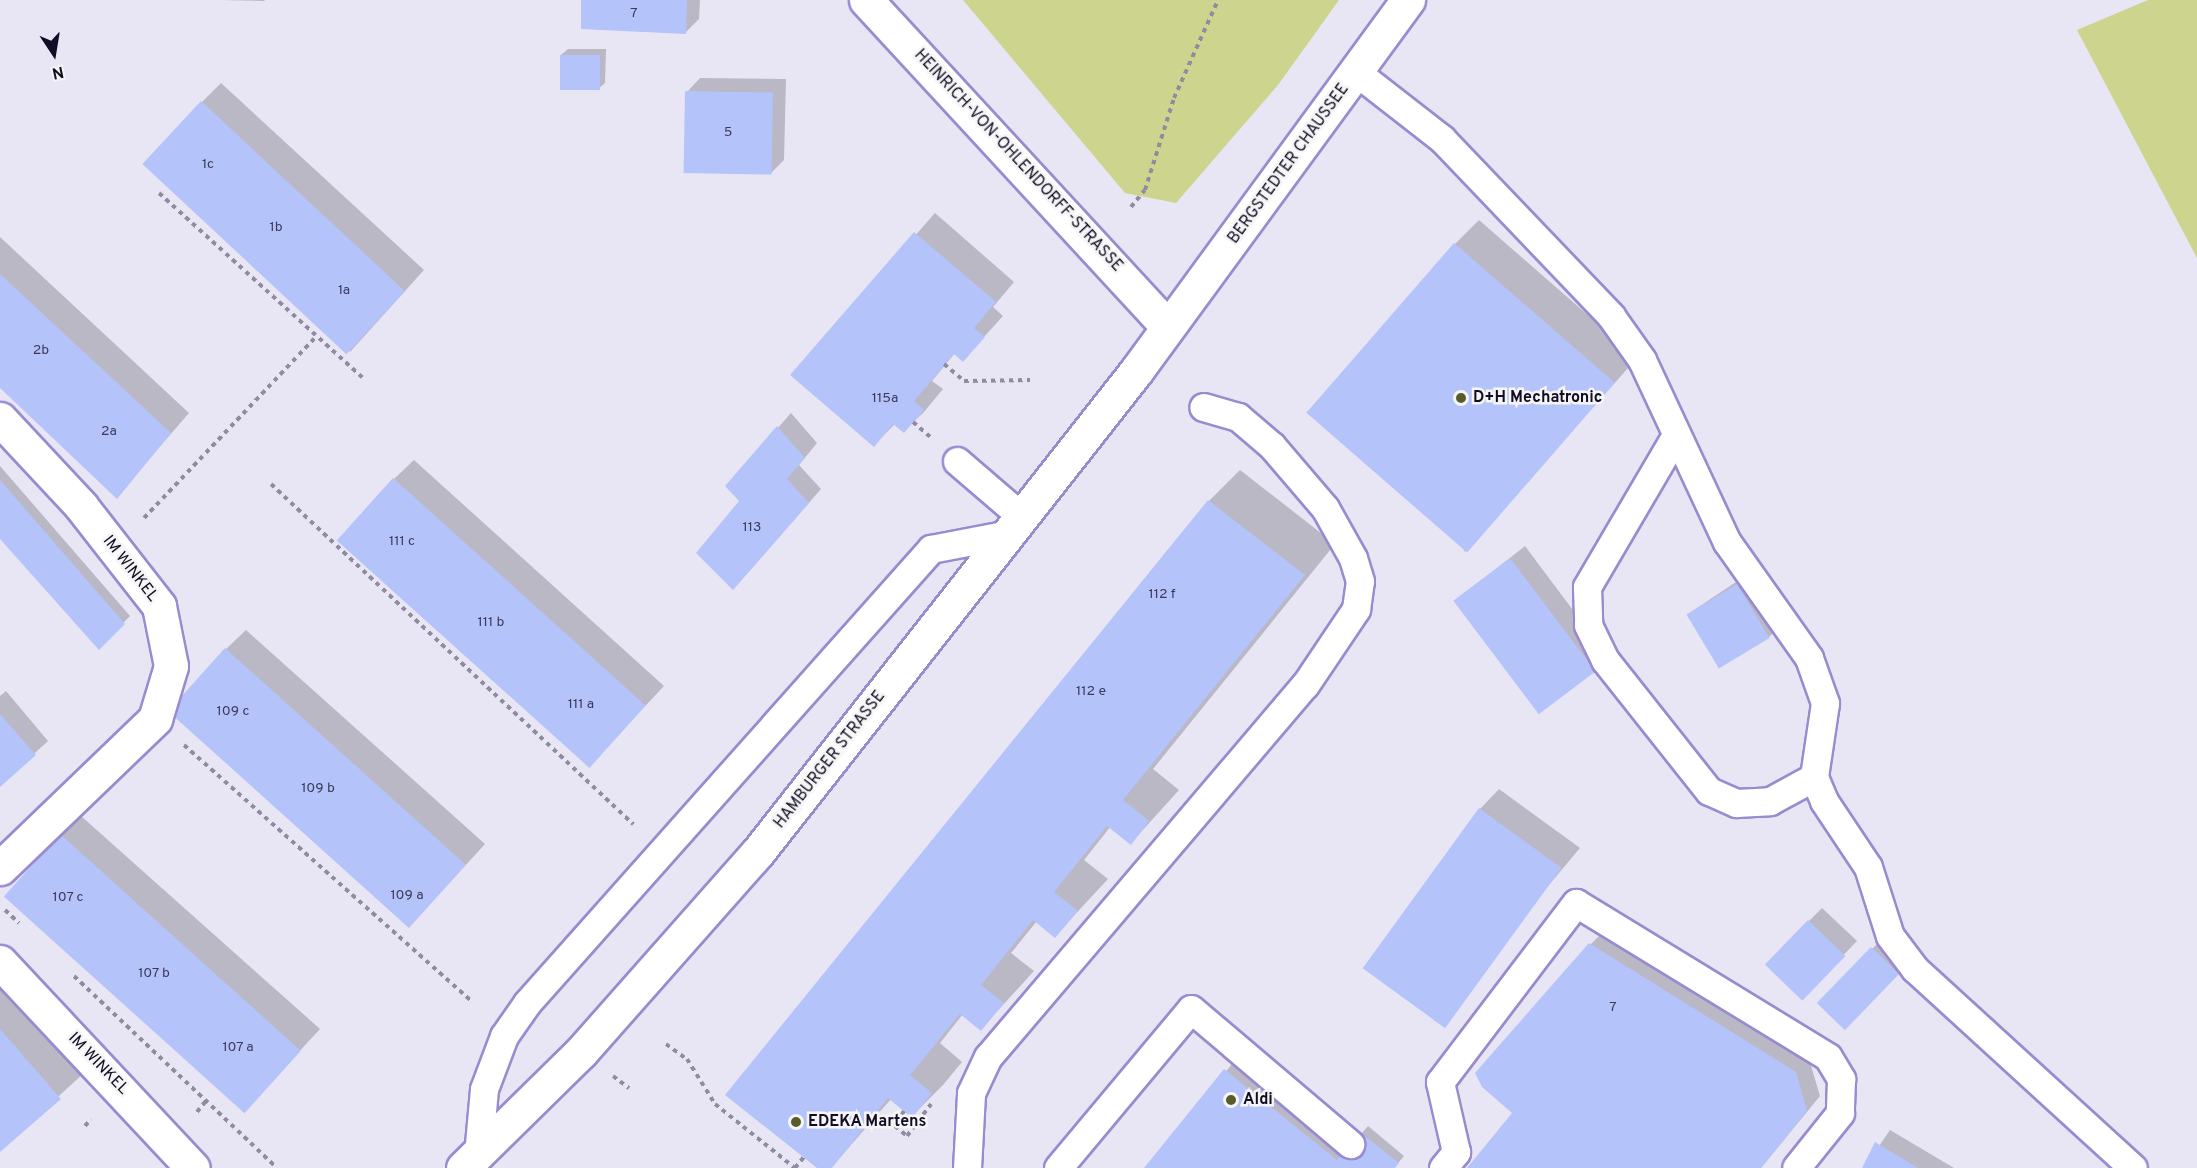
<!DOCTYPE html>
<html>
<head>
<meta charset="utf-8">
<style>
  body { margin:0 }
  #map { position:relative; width:2197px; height:1168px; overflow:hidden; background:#e8e6f5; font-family:Overpass,sans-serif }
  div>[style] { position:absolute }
  .green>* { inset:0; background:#cdd48e }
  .shadow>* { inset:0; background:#0003; transform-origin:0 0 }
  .building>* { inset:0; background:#b5c3fb; transform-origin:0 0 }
  .path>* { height:4px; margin-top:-2px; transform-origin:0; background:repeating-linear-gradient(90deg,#908c9f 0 4.5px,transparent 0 9px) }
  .roads { filter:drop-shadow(2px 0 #9a8bcf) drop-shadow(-2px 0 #9a8bcf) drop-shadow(0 2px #9a8bcf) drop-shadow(0 -2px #9a8bcf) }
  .lane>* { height:27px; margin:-13.5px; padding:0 13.5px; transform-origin:13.5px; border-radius:13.5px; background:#fff }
  .street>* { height:33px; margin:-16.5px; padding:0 16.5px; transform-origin:16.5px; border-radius:16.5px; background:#fff }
  .primary>* { height:33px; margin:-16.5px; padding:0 16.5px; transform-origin:16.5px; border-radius:16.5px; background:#fff }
  .dots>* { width:16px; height:16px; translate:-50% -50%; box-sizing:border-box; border:3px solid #f5f5f5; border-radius:50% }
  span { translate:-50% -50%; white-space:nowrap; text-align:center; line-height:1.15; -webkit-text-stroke:5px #f5f5f5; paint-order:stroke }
  .number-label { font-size:14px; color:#3c3a5a }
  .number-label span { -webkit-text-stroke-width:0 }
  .street-label { font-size:16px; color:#130c25 }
  .poi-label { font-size:16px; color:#130c25; font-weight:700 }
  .left { translate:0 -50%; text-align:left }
  .north { position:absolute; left:24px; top:24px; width:60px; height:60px; -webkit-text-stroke:4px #f5f5f5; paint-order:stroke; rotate:168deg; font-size:16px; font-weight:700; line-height:24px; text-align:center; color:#130c25 }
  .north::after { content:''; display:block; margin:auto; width:21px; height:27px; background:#130c25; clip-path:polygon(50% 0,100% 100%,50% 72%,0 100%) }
</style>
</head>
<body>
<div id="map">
  <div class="green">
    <div style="clip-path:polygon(963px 0,1339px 0,1278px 85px,1176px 203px,1125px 193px)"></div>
    <div style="clip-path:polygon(2148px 0,2197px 0,2197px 258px,2077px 30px)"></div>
  </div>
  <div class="shadow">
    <div style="clip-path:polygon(220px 0,265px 0,264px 1px)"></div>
    <div style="clip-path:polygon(583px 0,700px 0,699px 19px,686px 32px)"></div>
    <div style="clip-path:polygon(568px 49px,606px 49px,605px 83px,598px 89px,561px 55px)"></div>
    <div style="clip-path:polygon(700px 78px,786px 79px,784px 160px,771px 173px,687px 92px)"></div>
    <div style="clip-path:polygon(221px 83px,424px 270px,350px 352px,202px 102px)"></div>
    <div style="clip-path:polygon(935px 213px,1014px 282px,993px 307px,1003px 316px,963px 360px,955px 353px,932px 381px,943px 389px,924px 412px,904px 431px,895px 424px,874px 445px,792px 375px)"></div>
    <div style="clip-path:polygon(1479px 220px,1637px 358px,1464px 552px,1455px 244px)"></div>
    <div style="clip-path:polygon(0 237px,189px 413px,117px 496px,0 386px)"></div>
    <div style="clip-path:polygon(791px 413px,817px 443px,799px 465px,821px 489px,746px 575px,741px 500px,727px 486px)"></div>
    <div style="clip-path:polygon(414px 460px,664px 686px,589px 766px,394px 479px)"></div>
    <div style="clip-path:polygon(0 466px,130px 616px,99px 648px,0 537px)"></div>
    <div style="clip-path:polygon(1240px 470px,1335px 544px,1153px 769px,1179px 790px,1131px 843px,1111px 826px,1084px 860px,1108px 879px,1055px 936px,1037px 921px,1011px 953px,1034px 971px,981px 1029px,963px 1014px,940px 1043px,962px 1062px,943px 1085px,912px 1116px,891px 1099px,831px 1168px,818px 1168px,727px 1095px,1209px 501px)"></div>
    <div style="clip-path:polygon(1525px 546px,1608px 657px,1595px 670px,1456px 601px)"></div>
    <div style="clip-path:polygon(1751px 572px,1782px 624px,1769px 637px,1688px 614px)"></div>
    <div style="clip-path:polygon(246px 630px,485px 844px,411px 925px,226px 649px)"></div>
    <div style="clip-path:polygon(6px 691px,48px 741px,0 785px,0 696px)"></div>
    <div style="clip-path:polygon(1499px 789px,1580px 848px,1434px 1022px,1480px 809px)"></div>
    <div style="clip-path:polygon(81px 816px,320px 1029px,245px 1110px,61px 835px)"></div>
    <div style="clip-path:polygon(1822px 908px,1857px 941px,1802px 998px,1809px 921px)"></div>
    <div style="clip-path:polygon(1604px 931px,1809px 1059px,1820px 1096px,1761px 1168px,1468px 1168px,1514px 1113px,1591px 944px)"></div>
    <div style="left:1886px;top:935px;width:35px;height:95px;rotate:45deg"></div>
    <div style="clip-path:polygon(0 977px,84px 1073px,0 1150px)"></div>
    <div style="clip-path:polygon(1232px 1064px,1344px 1154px,1368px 1126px,1404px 1156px,1394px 1168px,1147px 1168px)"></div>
    <div style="clip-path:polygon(1890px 1130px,1954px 1168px,1864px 1168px)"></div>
  </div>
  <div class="building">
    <div style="clip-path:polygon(581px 0,687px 0,686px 34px,581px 29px)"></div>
    <div style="left:560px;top:55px;width:40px;height:35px"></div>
    <div style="left:685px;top:91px;width:88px;height:82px;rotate:1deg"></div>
    <div style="left:201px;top:101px;width:279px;height:86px;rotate:43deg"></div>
    <div style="clip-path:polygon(914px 232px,996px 302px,974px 328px,985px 337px,963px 362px,954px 354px,914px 401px,924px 410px,904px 433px,893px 424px,874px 447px,790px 375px)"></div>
    <div style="left:1454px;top:243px;width:213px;height:225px;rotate:41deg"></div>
    <div style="clip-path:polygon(0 274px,171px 433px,117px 499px,0 388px)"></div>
    <div style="clip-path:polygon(777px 426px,805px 458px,787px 479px,809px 503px,733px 590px,696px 553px,739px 501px,725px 486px)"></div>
    <div style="left:393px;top:478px;width:340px;height:84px;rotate:42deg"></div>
    <div style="clip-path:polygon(0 480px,125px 624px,99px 650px,0 539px)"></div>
    <div style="clip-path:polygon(1208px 500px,1305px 575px,1123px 800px,1149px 821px,1131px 845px,1107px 826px,1054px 892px,1078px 911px,1055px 938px,1033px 920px,981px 985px,1004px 1003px,981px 1031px,960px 1014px,910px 1075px,932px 1093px,912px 1118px,888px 1098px,832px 1168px,817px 1168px,725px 1095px)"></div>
    <div style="left:1510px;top:558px;width:142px;height:71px;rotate:53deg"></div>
    <div style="left:1737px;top:584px;width:63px;height:59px;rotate:59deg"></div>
    <div style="left:225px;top:648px;width:324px;height:85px;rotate:42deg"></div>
    <div style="clip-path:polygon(0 714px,36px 755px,0 787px)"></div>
    <div style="left:1479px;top:808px;width:102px;height:198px;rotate:36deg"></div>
    <div style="left:60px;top:834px;width:324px;height:84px;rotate:42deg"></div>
    <div style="left:1808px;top:920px;width:52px;height:62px;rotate:44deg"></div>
    <div style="clip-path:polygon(1589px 943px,1796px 1072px,1807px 1111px,1761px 1168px,1467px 1168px,1512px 1113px,1482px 1087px,1475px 1073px)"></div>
    <div style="left:1871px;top:947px;width:39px;height:78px;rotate:44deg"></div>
    <div style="clip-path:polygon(0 1029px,61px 1099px,0 1152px)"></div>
    <div style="clip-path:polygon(1224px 1069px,1337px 1160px,1360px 1132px,1399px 1163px,1395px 1168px,1144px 1168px)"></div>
    <div style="clip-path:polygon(1875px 1142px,1918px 1168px,1862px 1168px)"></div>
  </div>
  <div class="path">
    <div style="left:159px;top:193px;width:275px;rotate:42.2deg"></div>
    <div style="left:1131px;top:207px;width:22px;rotate:-51deg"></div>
    <div style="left:1145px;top:190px;width:96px;rotate:-72.5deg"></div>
    <div style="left:1174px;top:98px;width:107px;rotate:-65.8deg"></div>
    <div style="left:944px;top:364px;width:26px;rotate:40deg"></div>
    <div style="left:964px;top:381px;width:66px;rotate:-0.9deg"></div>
    <div style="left:913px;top:422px;width:23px;rotate:41deg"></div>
    <div style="left:271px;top:484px;width:497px;rotate:43.2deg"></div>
    <div style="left:144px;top:518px;width:251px;rotate:-46.5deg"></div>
    <div style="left:184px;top:745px;width:383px;rotate:41.7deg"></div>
    <div style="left:5px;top:910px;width:19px;rotate:43deg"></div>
    <div style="left:74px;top:976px;width:279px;rotate:43.4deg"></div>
    <div style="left:666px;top:1044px;width:26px;rotate:36deg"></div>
    <div style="left:687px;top:1059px;width:53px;rotate:58.1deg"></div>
    <div style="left:715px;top:1104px;width:102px;rotate:38.7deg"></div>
    <div style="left:795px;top:1168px;width:14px;rotate:-51deg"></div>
    <div style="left:613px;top:1076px;width:20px;rotate:37deg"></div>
    <div style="left:904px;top:1111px;width:17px;rotate:121deg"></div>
    <div style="left:895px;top:1126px;width:16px;rotate:40deg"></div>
    <div style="left:907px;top:1136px;width:40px;rotate:-53deg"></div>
    <div style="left:197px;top:1112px;width:14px;rotate:-51deg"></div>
    <div style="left:85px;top:1126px;width:9px;rotate:-49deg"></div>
  </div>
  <div class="roads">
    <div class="lane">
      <div style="left:1356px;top:72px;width:109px;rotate:37.9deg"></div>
      <div style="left:1442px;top:139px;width:245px;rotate:46.3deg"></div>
      <div style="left:1611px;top:316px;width:54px;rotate:54.8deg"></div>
      <div style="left:1642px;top:360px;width:201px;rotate:65deg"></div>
      <div style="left:1727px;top:542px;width:142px;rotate:54.7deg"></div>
      <div style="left:1809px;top:658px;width:48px;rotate:70.4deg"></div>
      <div style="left:1825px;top:703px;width:75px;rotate:98.5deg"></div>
      <div style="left:1814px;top:777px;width:26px;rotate:67deg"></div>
      <div style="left:1824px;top:801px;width:79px;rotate:56.3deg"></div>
      <div style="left:1868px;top:867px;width:72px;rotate:72.3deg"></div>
      <div style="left:1890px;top:936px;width:41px;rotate:52.9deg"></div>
      <div style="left:1915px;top:969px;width:295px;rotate:42.4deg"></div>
      <div style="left:1676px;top:435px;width:176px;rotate:120.4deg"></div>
      <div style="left:1587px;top:587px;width:38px;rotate:88deg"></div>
      <div style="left:1588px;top:625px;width:39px;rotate:64deg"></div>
      <div style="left:1605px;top:660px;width:167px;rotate:51.6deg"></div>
      <div style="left:1709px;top:791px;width:30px;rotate:24deg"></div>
      <div style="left:1736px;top:803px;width:34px;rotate:-3deg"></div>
      <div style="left:1770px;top:801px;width:50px;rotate:-28.6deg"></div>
      <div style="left:957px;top:461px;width:86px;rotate:40.7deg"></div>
      <div style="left:478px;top:1155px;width:66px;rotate:-84.8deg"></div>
      <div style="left:484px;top:1089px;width:57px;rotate:-69.3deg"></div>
      <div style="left:504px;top:1036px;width:40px;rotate:-55.1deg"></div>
      <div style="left:527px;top:1003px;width:608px;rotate:-48.34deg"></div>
      <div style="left:931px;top:549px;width:79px;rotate:-10.9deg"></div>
      <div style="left:967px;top:1168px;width:75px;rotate:-86.9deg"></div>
      <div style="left:971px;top:1093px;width:40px;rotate:-65deg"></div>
      <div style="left:988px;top:1057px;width:489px;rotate:-49.6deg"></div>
      <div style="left:1305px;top:685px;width:92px;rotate:-56.1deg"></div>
      <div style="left:1356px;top:609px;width:28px;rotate:-82deg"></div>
      <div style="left:1360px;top:581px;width:24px;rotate:-107deg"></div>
      <div style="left:1353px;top:558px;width:57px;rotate:-119.2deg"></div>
      <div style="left:1325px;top:508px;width:82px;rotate:-130.5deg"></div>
      <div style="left:1272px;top:446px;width:45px;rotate:-139.5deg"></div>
      <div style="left:1238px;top:417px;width:36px;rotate:-164deg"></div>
      <div style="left:1058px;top:1168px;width:207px;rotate:-50.1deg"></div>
      <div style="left:1191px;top:1009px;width:209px;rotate:40.3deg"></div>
      <div style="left:1443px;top:1168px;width:21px;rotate:-51deg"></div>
      <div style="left:1456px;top:1152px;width:72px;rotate:-102.9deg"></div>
      <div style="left:1440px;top:1082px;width:225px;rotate:-52.8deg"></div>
      <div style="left:1576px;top:903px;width:295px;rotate:31.4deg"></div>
      <div style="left:1828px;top:1057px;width:26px;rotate:59deg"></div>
      <div style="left:1841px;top:1079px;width:34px;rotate:92deg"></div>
      <div style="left:1840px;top:1113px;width:70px;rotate:128.7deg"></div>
    </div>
    <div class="street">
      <div style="left:866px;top:0;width:444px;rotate:47.3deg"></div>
      <div style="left:0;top:419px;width:119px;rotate:47deg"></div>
      <div style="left:81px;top:506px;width:127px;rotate:52deg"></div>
      <div style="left:159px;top:606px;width:61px;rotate:78.7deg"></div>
      <div style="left:171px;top:666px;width:55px;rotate:106.8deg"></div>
      <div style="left:155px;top:719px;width:215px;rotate:136.1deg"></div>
      <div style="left:0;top:962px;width:282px;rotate:46.9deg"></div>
    </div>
    <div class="primary">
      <div style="left:463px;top:1168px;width:165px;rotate:-44.5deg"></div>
      <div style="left:581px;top:1052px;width:267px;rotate:-48.5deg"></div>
      <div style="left:758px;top:852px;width:613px;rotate:-51.82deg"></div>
      <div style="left:1137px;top:370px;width:459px;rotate:-53.8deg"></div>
    </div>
  </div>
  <div class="dots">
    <div style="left:1461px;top:398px;background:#585c2a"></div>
    <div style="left:1231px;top:1100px;background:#585c2a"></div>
    <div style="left:796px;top:1122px;background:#585c2a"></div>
  </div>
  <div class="number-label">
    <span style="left:634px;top:14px">7</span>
    <span style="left:728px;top:133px">5</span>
    <span style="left:208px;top:165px">1c</span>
    <span style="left:276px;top:228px">1b</span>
    <span style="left:344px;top:291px">1a</span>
    <span style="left:41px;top:351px">2b</span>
    <span style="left:885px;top:399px">115a</span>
    <span style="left:109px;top:432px">2a</span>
    <span style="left:752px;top:528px">113</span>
    <span style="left:402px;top:542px">111 c</span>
    <span style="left:1162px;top:595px">112 f</span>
    <span style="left:491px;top:623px">111 b</span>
    <span style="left:1091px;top:692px">112 e</span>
    <span style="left:581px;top:705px">111 a</span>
    <span style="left:233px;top:712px">109 c</span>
    <span style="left:318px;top:789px">109 b</span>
    <span style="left:407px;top:896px">109 a</span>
    <span style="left:68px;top:898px">107 c</span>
    <span style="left:154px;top:974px">107 b</span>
    <span style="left:1613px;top:1008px">7</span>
    <span style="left:238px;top:1048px">107 a</span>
  </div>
  <div class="street-label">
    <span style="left:1018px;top:161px;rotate:47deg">HEINRICH-VON-OHLENDORFF-STRASSE</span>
    <span style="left:1289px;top:164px;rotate:-54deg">BERGSTEDTER CHAUSSEE</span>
    <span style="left:130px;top:569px;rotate:52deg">IM WINKEL</span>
    <span style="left:830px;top:760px;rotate:-52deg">HAMBURGER STRASSE</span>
    <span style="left:98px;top:1064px;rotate:46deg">IM WINKEL</span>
  </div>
  <div class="poi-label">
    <span class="left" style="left:1473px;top:398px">D+H Mechatronic</span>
    <span class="left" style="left:1243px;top:1100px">Aldi</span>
    <span class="left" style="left:808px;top:1122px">EDEKA Martens</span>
  </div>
  <div class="north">N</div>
</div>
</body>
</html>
